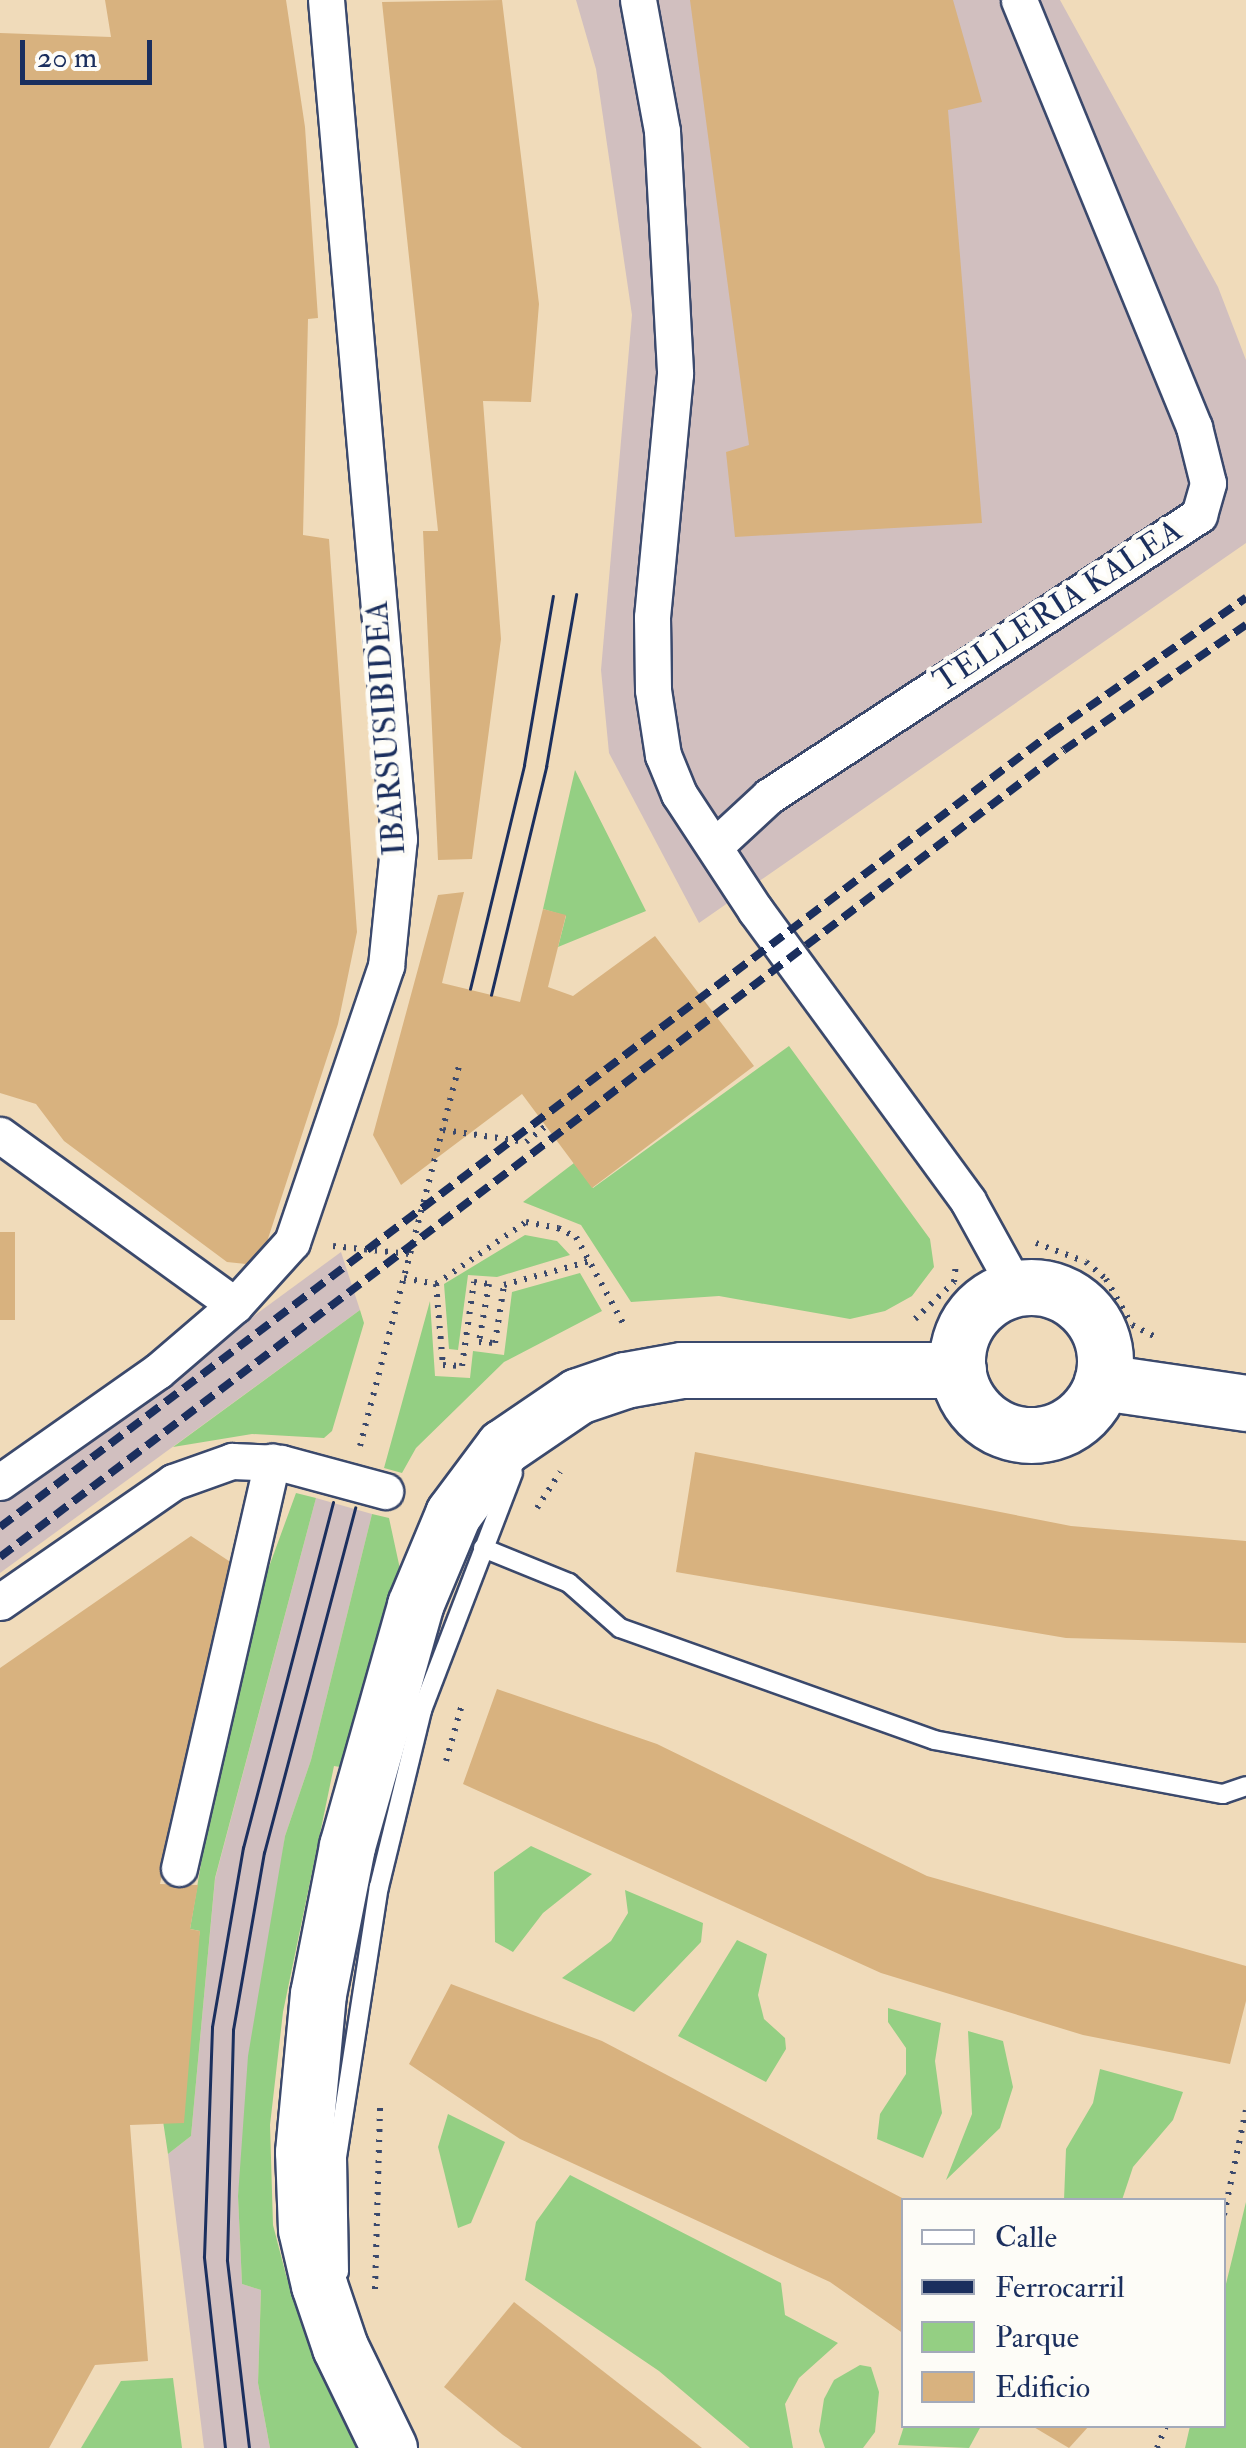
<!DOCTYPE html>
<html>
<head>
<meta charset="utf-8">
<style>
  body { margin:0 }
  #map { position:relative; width:1246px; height:2448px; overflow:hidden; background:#f0dbba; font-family:"IM FELL Double Pica",serif }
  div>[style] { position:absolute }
  .industrial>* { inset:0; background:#d1bfbf }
  .green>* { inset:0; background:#94cf83 }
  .building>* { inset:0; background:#d8b27f; transform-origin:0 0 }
  .path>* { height:6px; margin-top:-3px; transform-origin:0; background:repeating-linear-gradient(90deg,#3b496c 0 2.5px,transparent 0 10.5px) }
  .roads { filter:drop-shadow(2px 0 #3b496c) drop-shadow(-2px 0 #3b496c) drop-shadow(0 2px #3b496c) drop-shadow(0 -2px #3b496c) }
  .lane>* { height:18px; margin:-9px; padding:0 9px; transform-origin:9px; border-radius:9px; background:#fff }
  .street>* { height:35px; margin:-17.5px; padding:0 17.5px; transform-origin:17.5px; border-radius:17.5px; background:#fff }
  .primary>* { height:55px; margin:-27.5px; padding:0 27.5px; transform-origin:27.5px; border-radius:27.5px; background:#fff }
  .primary>.ring { margin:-27.5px; padding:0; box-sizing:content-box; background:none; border:55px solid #fff; border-radius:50% }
  .tram>* { height:2.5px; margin:-1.25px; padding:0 1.25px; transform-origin:1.25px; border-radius:1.25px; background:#1b2f5e }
  .rail>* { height:8px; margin-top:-4px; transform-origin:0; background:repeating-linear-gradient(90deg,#1b2f5e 0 15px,transparent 0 23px) }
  span { translate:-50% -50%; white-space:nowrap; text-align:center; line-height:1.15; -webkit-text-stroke:9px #fdfcf7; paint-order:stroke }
  .street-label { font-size:32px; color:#1b2f5e }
  .legend { position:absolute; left:901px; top:2198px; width:325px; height:230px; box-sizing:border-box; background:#fdfcf7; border:2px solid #a3aaba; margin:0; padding:12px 18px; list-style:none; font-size:30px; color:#1b2f5e }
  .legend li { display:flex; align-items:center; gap:20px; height:50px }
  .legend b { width:50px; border:2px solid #a3aaba }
  .scale { position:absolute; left:20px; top:40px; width:132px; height:45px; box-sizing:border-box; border:5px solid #1b2f5e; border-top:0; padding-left:12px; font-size:30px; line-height:35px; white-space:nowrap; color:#1b2f5e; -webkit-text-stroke:8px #fdfcf7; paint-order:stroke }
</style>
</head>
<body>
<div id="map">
  <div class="industrial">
    <div style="clip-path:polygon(576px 0,1060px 0,1218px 287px,1246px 360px,1246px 543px,699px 923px,609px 753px,601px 670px,632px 315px,596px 69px)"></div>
    <div style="clip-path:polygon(341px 1252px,360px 1310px,0 1573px,0 1502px)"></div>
    <div style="clip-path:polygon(316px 1498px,372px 1514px,311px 1760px,285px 1836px,238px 2196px,242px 2284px,261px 2290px,258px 2383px,270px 2448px,204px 2448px,168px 2154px,191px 2136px,215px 1879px)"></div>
  </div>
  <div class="green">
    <div style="clip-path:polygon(575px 770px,646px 911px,558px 947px,566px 916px,543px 909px)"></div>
    <div style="clip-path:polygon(789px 1046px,930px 1239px,934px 1267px,912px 1296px,885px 1311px,850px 1319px,719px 1296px,631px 1302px,581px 1225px,523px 1202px,574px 1163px,593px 1188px)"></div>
    <div style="clip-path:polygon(525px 1235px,557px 1241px,570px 1255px,497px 1277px,468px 1275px,458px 1350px,449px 1349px,444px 1284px)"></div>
    <div style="clip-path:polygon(580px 1273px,602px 1311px,504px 1362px,416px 1448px,402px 1473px,384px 1468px,430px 1301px,435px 1376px,470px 1378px,473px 1351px,504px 1355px,512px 1292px)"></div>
    <div style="clip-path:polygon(360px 1310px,364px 1323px,332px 1431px,324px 1438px,252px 1434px,173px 1447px)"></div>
    <div style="clip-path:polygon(296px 1493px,316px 1498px,215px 1878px,191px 2136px,168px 2154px,163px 2121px,200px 1931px,190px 1929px,207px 1828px,266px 1575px)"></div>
    <div style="clip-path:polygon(372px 1514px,389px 1518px,400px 1569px,340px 1767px,334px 1766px,283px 2012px,270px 2125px,273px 2225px,286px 2275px,306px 2336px,365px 2448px,270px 2448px,258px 2383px,261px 2290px,242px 2284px,238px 2196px,248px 2056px,285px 1836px,311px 1760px)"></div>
    <div style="clip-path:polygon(531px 1846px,592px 1874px,543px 1913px,513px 1952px,495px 1942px,494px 1872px)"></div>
    <div style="clip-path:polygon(625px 1890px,703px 1923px,701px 1942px,634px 2012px,562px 1978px,611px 1941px,628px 1913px)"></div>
    <div style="clip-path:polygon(737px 1940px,767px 1954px,758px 1995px,764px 2019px,785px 2038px,786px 2049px,766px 2082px,678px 2036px)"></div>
    <div style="clip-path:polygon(888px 2008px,941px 2023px,935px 2061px,942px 2113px,923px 2158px,877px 2139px,880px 2114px,906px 2074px,906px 2048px,888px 2022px)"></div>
    <div style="clip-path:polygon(968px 2031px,1003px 2041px,1013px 2087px,1000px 2128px,946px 2180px,972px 2114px)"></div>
    <div style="clip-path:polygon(1100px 2069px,1183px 2092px,1173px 2120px,1133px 2167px,1122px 2200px,1064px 2200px,1066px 2149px,1093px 2103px)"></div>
    <div style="clip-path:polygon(448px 2114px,505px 2142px,471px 2223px,458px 2228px,438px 2147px)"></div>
    <div style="clip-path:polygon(570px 2175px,781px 2283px,785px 2315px,838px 2343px,799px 2378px,785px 2404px,793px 2448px,750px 2448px,659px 2371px,525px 2280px,536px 2222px)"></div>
    <div style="clip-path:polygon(1246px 2202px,1246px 2448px,1185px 2448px,1190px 2426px,1224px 2426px,1224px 2292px)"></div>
    <div style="clip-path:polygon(860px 2365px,871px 2367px,879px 2392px,875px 2432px,863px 2448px,825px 2448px,819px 2431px,824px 2399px,834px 2380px)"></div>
    <div style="clip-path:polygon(173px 2378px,182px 2448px,81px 2448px,121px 2381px)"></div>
    <div style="clip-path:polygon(904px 2426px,981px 2426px,969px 2448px,898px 2445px)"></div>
  </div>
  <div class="building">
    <div style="clip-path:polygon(105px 0,286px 0,305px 127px,318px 318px,308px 319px,303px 535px,329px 539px,357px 932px,338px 1024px,264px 1251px,246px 1264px,227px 1262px,64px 1141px,36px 1104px,0 1093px,0 33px,111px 37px)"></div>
    <div style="clip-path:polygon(502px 0,539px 304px,531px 402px,483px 401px,501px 639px,472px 859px,438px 860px,423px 531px,438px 531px,382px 2px)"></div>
    <div style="clip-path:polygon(690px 0,953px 0,982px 102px,948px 110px,982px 523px,735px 537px,726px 452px,749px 445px)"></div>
    <div style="clip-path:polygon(464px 892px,442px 983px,520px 1002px,543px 909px,566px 915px,548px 987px,573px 996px,655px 936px,754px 1066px,592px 1188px,522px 1094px,401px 1185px,373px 1135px,438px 895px)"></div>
    <div style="left:0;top:1232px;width:15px;height:88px"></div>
    <div style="clip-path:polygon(695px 1452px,1071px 1526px,1246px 1541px,1246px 1643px,1066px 1638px,676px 1572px)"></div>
    <div style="clip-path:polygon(191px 1536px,232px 1563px,160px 1884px,198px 1885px,190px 1929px,200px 1931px,184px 2123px,130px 2125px,148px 2361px,95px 2365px,49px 2448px,0 2448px,0 1668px)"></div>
    <div style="clip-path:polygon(497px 1689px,657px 1744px,927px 1876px,1246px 1966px,1246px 2001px,1230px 2064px,1083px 2035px,881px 1973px,463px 1784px)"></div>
    <div style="clip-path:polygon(451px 1984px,602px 2041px,904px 2199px,904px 2334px,830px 2282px,520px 2139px,409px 2064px)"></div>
    <div style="clip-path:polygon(514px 2302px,702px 2448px,522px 2448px,503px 2435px,444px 2387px)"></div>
    <div style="clip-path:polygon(1032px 2426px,1089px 2426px,1069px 2448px)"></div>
  </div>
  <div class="path">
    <div style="left:443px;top:1130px;width:84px;rotate:8.2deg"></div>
    <div style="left:526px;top:1142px;width:26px;rotate:-39deg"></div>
    <div style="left:1036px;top:1243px;width:53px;rotate:20.8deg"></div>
    <div style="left:1086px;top:1262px;width:26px;rotate:40deg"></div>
    <div style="left:1106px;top:1279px;width:53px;rotate:60.5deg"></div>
    <div style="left:1132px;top:1325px;width:29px;rotate:27deg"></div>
    <div style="left:333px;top:1246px;width:77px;rotate:5.9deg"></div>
    <div style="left:404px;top:1278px;width:33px;rotate:11deg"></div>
    <div style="left:436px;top:1284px;width:81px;rotate:85.1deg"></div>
    <div style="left:443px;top:1365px;width:19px;rotate:3deg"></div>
    <div style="left:462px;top:1366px;width:85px;rotate:-81.9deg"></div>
    <div style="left:474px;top:1282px;width:15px;rotate:8deg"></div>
    <div style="left:489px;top:1284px;width:59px;rotate:99.8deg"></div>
    <div style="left:479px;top:1342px;width:16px;rotate:4deg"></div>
    <div style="left:495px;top:1343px;width:59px;rotate:-81.2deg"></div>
    <div style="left:504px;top:1285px;width:89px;rotate:-15.6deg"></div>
    <div style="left:436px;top:1284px;width:109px;rotate:-34.6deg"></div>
    <div style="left:526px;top:1222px;width:33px;rotate:11deg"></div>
    <div style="left:558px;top:1228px;width:20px;rotate:27deg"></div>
    <div style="left:576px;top:1237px;width:100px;rotate:61.4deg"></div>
    <div style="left:915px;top:1319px;width:54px;rotate:-43.5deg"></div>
    <div style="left:954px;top:1282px;width:18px;rotate:-84deg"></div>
    <div style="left:360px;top:1446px;width:392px;rotate:-75.4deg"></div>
    <div style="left:537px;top:1508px;width:43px;rotate:-57.4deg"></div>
    <div style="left:446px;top:1761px;width:62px;rotate:-74.2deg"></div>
    <div style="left:1224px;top:2215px;width:107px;rotate:-78.2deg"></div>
    <div style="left:375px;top:2289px;width:182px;rotate:-88.4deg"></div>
    <div style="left:1157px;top:2448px;width:24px;rotate:-68deg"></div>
  </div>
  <div class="roads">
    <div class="lane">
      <div style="left:483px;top:1548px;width:93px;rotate:22.1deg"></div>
      <div style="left:569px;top:1583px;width:68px;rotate:41.4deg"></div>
      <div style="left:620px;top:1628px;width:333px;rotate:19.6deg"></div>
      <div style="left:934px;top:1740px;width:294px;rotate:10.6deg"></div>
      <div style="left:1223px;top:1794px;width:24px;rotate:-19deg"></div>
      <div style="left:339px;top:2272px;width:115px;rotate:-91deg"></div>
      <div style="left:337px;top:2157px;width:273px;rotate:-81.2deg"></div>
      <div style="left:379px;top:1887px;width:182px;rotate:-76.3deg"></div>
      <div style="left:422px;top:1710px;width:254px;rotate:-69deg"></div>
    </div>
    <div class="street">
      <div style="left:638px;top:0;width:133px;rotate:79.6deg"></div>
      <div style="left:662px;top:131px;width:243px;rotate:86.9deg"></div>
      <div style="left:675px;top:374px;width:244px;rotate:95.4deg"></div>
      <div style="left:652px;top:617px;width:73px;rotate:89.2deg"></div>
      <div style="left:653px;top:690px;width:66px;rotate:81.3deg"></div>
      <div style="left:663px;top:755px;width:42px;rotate:67.7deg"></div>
      <div style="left:679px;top:794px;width:140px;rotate:56.7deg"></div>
      <div style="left:756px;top:911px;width:359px;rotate:53.8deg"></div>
      <div style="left:968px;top:1201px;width:99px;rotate:61.1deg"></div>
      <div style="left:715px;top:846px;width:74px;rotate:-42.8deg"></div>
      <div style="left:769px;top:796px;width:514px;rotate:-33.16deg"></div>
      <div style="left:1199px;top:515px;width:33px;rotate:-74deg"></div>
      <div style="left:1208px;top:483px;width:58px;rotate:-104deg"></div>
      <div style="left:1194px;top:427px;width:461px;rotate:-112.3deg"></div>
      <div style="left:0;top:1135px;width:290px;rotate:35.9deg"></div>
      <div style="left:0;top:1482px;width:193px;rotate:-35.1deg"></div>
      <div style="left:158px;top:1371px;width:101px;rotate:-40.6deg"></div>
      <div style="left:235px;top:1305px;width:85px;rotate:-47.9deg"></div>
      <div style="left:292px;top:1242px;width:292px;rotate:-71.2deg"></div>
      <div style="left:386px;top:966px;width:128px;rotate:-84.2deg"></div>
      <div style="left:399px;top:839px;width:842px;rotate:-94.97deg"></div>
      <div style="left:0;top:1602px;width:211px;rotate:-34.7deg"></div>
      <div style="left:173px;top:1482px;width:63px;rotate:-19.6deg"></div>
      <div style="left:232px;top:1461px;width:49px;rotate:2.3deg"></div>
      <div style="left:281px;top:1463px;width:108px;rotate:15.1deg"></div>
      <div style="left:179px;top:1868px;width:417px;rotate:-77.1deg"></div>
    </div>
    <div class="primary">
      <div class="ring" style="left:957px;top:1287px;width:93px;height:93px"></div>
      <div style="left:1102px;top:1382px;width:146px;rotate:8.3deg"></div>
      <div style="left:389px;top:2448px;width:112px;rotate:-115.9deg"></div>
      <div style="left:340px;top:2347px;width:65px;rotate:-108.7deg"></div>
      <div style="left:319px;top:2285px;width:57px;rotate:-103.1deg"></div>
      <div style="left:306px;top:2229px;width:77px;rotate:-92.2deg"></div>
      <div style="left:303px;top:2152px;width:159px;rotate:-84.6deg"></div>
      <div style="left:318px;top:1994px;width:151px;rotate:-78.9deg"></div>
      <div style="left:347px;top:1846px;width:250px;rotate:-74.2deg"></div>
      <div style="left:415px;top:1605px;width:99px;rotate:-67.3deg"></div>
      <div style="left:453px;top:1514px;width:84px;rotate:-53.3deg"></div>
      <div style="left:503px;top:1447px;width:91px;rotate:-34.2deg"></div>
      <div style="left:578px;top:1396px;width:50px;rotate:-18.8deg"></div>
      <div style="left:625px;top:1380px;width:58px;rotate:-10deg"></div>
      <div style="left:682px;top:1370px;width:276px"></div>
    </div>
  </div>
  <div class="tram">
    <div style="left:470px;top:989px;width:230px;rotate:-76.4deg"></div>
    <div style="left:524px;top:765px;width:171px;rotate:-80.3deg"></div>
    <div style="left:491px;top:995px;width:235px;rotate:-76.4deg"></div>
    <div style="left:546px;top:767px;width:175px;rotate:-80.1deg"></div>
    <div style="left:225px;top:2448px;width:192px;rotate:-96.3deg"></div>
    <div style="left:204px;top:2257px;width:230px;rotate:-88deg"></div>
    <div style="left:212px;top:2027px;width:182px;rotate:-80.2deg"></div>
    <div style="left:243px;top:1848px;width:357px;rotate:-75.4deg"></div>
    <div style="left:249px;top:2448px;width:189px;rotate:-96.7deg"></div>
    <div style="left:227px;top:2260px;width:230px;rotate:-88.5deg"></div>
    <div style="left:233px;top:2030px;width:180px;rotate:-80.1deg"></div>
    <div style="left:264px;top:1853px;width:357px;rotate:-75.2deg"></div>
  </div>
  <div class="rail">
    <div style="left:0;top:1527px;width:1316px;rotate:-37.06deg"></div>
    <div style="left:1050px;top:734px;width:239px;rotate:-34.8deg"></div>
    <div style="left:0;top:1557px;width:1335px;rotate:-37.18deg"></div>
    <div style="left:1064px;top:750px;width:221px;rotate:-34.5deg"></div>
  </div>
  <div class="street-label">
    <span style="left:1058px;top:606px;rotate:-33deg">TELLERIA KALEA</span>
    <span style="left:386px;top:728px;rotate:-94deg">IBARSUSIBIDEA</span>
  </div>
  <ul class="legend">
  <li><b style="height:12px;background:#fff"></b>Calle</li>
  <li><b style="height:12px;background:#1b2f5e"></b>Ferrocarril</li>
  <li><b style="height:28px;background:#94cf83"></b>Parque</li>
  <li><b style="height:28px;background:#d8b27f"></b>Edificio</li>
  </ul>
  <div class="scale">20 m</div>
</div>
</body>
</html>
